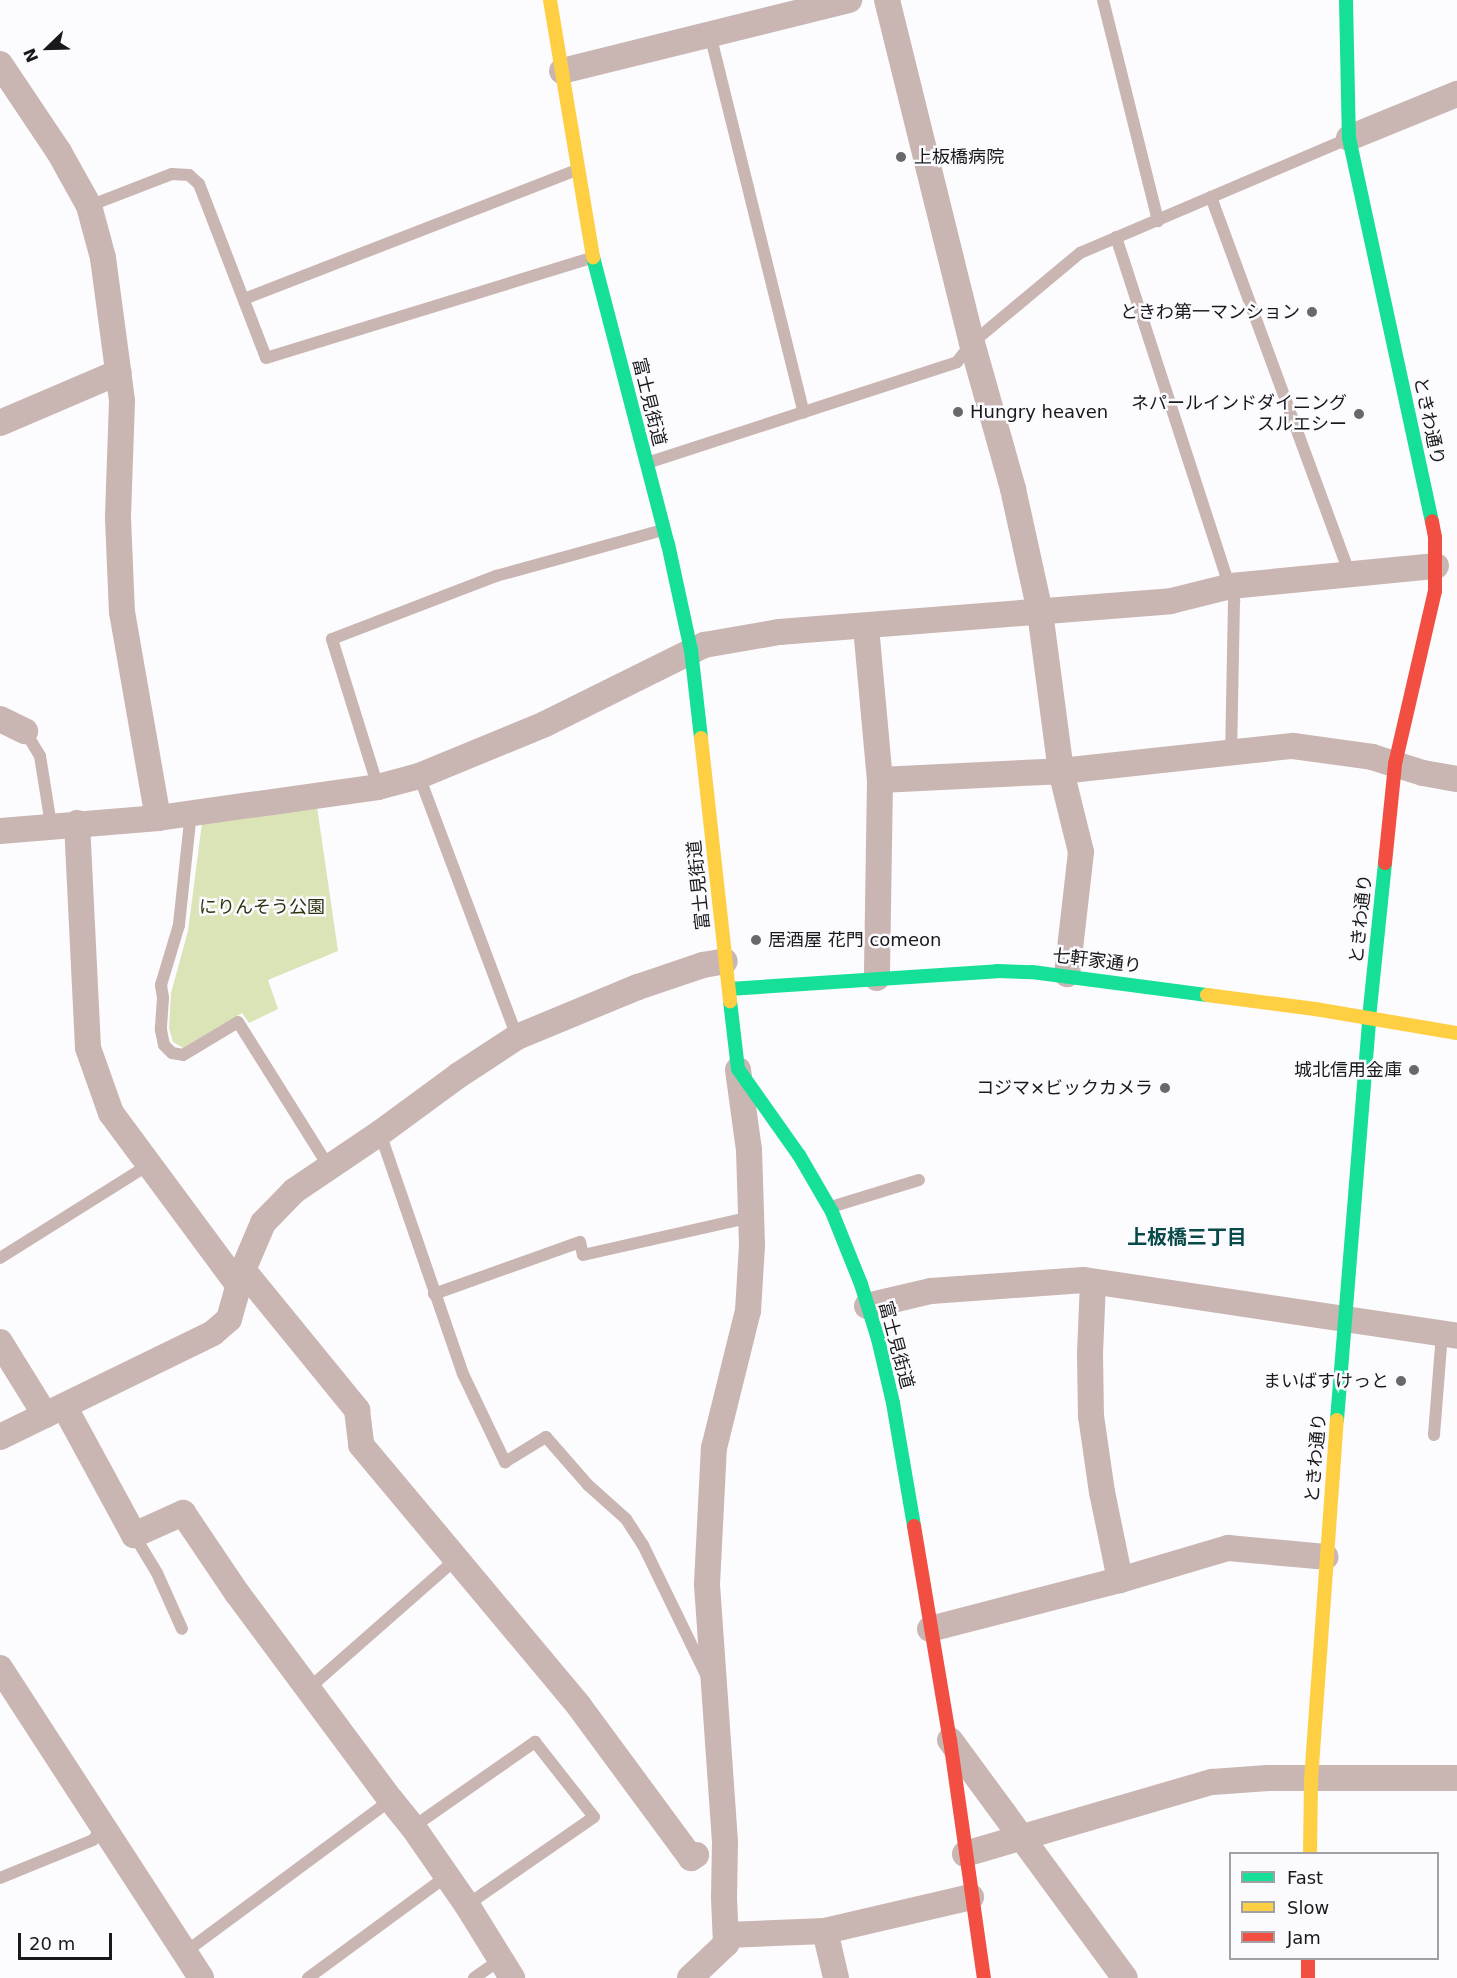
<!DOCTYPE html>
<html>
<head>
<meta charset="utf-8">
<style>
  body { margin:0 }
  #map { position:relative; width:1457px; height:1978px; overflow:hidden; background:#fcfbfe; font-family:"DejaVu Sans","Noto Sans JP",sans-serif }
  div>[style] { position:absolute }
  .green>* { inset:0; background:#dbe4b7 }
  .lane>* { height:12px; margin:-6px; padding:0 6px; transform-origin:6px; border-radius:6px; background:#c9b5b2 }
  .street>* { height:26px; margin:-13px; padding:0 13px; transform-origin:13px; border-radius:13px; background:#c9b5b2 }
  .fast>* { height:14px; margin:-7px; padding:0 7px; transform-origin:7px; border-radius:7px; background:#16e098 }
  .slow>* { height:14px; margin:-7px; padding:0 7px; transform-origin:7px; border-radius:7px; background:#ffcf43 }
  .jam>* { height:14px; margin:-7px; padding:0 7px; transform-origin:7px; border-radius:7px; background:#f24e42 }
  .dots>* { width:16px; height:16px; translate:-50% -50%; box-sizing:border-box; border:3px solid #fbfaff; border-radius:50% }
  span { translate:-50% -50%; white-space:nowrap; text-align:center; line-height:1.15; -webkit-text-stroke:5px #fbfaff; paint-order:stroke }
  .poi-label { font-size:18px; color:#19191c }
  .left { translate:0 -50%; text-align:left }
  .right { translate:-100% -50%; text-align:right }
  .street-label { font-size:18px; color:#19191c }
  .park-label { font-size:18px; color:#2c330d }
  .neighbourhood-label { font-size:20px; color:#084a49; font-weight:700 }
  .legend { position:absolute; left:1229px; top:1852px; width:210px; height:108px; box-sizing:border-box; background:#fbfaff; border:2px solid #a1a0a4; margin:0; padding:8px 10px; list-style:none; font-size:18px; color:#19191c }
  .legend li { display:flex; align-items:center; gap:12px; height:30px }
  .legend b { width:30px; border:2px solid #a1a0a4 }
  .north { position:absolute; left:18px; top:18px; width:60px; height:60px; -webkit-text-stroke:4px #fbfaff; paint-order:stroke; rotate:247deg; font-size:16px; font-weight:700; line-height:24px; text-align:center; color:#19191c }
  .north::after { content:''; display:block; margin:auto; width:21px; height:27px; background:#19191c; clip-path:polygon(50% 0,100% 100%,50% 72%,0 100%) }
  .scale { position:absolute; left:18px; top:1933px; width:94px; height:27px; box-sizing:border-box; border:3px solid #19191c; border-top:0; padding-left:8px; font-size:18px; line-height:21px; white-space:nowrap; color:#19191c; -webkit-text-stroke:4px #fbfaff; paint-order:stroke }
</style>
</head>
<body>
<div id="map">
  <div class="green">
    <div style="clip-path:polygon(317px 807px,338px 951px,268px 980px,278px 1009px,249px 1023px,242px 1013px,183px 1048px,173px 1042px,169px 1028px,171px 993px,188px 931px,202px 823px)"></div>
  </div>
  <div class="lane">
    <div style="left:1103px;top:0;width:228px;rotate:76deg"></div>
    <div style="left:710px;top:34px;width:390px;rotate:76.1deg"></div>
    <div style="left:1211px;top:197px;width:401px;rotate:69.8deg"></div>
    <div style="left:89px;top:206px;width:89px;rotate:-21.1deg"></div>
    <div style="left:172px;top:174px;width:17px;rotate:3deg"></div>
    <div style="left:189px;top:175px;width:13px;rotate:42deg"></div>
    <div style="left:199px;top:184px;width:186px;rotate:68.9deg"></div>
    <div style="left:266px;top:358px;width:341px;rotate:-17.1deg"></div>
    <div style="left:1116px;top:237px;width:383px;rotate:72deg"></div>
    <div style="left:1234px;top:601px;width:150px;rotate:91.1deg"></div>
    <div style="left:244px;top:299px;width:356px;rotate:-21.2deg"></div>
    <div style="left:647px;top:463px;width:326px;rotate:-18deg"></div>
    <div style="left:957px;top:362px;width:24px;rotate:-52deg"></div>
    <div style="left:972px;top:343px;width:141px;rotate:-39.8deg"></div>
    <div style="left:1080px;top:253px;width:290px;rotate:-23.1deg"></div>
    <div style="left:25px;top:731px;width:29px;rotate:59deg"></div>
    <div style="left:40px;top:756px;width:70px;rotate:80.9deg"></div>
    <div style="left:419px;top:776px;width:279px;rotate:69.4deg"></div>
    <div style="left:378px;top:787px;width:155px;rotate:-107.3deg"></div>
    <div style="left:332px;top:639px;width:176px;rotate:-21deg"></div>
    <div style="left:496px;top:576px;width:173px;rotate:-15.4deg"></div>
    <div style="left:191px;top:812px;width:114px;rotate:96.1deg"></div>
    <div style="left:179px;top:925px;width:63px;rotate:106.7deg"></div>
    <div style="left:161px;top:985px;width:13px;rotate:81deg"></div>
    <div style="left:163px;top:998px;width:32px;rotate:94deg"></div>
    <div style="left:161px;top:1030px;width:15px;rotate:79deg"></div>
    <div style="left:164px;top:1045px;width:11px;rotate:45deg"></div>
    <div style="left:172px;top:1053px;width:11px;rotate:10deg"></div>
    <div style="left:183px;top:1055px;width:64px;rotate:-31deg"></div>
    <div style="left:238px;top:1022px;width:171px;rotate:57.9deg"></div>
    <div style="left:380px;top:1133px;width:255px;rotate:71deg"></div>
    <div style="left:463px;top:1374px;width:98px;rotate:64.5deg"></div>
    <div style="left:505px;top:1462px;width:48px;rotate:-31.4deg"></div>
    <div style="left:546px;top:1437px;width:64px;rotate:48.8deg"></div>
    <div style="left:588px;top:1485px;width:51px;rotate:41.8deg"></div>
    <div style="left:626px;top:1519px;width:31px;rotate:57deg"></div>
    <div style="left:643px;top:1545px;width:147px;rotate:64.1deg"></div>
    <div style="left:831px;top:1207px;width:92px;rotate:-17.1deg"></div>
    <div style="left:0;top:1258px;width:175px;rotate:-32.1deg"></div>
    <div style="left:434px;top:1294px;width:155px;rotate:-19.6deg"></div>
    <div style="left:580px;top:1242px;width:13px;rotate:77deg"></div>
    <div style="left:583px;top:1255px;width:172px;rotate:-12.7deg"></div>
    <div style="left:1434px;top:1435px;width:101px;rotate:-85.5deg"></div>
    <div style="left:134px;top:1535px;width:44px;rotate:58.8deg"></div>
    <div style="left:157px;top:1573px;width:61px;rotate:65.9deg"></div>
    <div style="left:308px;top:1689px;width:197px;rotate:-41.3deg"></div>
    <div style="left:413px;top:1827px;width:149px;rotate:-34.9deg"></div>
    <div style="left:535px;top:1742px;width:95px;rotate:51.8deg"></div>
    <div style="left:594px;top:1817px;width:155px;rotate:145.3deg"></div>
    <div style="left:0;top:1878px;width:100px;rotate:-22.2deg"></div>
    <div style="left:93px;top:1840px;width:15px;rotate:-53deg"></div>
    <div style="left:184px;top:1953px;width:257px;rotate:-36.5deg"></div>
    <div style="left:308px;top:1978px;width:172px;rotate:-36.3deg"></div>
    <div style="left:474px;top:1978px;width:32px;rotate:-35deg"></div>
  </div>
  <div class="street">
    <div style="left:887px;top:0;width:353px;rotate:76.1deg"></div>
    <div style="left:972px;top:343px;width:152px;rotate:74.3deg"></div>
    <div style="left:1013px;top:489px;width:126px;rotate:77.6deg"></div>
    <div style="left:1040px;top:612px;width:160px;rotate:82.5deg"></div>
    <div style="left:1061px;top:771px;width:83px;rotate:76.1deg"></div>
    <div style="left:1081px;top:852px;width:123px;rotate:96.5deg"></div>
    <div style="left:0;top:64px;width:106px;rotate:56.2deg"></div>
    <div style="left:59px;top:152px;width:62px;rotate:60.9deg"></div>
    <div style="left:89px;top:206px;width:54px;rotate:74.9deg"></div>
    <div style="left:103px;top:258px;width:144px;rotate:82.4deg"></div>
    <div style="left:122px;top:401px;width:117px;rotate:92deg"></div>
    <div style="left:118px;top:518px;width:94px;rotate:87.6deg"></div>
    <div style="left:122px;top:612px;width:209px;rotate:80.1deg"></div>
    <div style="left:562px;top:71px;width:296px;rotate:-13.9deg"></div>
    <div style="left:1349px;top:138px;width:117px;rotate:-22.2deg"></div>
    <div style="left:0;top:423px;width:129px;rotate:-23.2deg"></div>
    <div style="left:866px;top:627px;width:154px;rotate:84.8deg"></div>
    <div style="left:880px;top:780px;width:198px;rotate:90.9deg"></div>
    <div style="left:0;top:719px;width:28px;rotate:26deg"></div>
    <div style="left:880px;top:780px;width:181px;rotate:-2.8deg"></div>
    <div style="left:1061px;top:771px;width:233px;rotate:-6.2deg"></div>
    <div style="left:1293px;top:746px;width:80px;rotate:7.9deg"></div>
    <div style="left:1372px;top:757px;width:53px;rotate:17.4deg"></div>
    <div style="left:1423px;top:773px;width:35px;rotate:10deg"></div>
    <div style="left:77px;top:823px;width:225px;rotate:87.2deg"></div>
    <div style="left:88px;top:1048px;width:69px;rotate:70.5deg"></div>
    <div style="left:111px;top:1113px;width:215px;rotate:53.5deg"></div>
    <div style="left:0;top:831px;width:159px;rotate:-4.7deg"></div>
    <div style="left:158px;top:818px;width:222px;rotate:-8deg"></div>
    <div style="left:378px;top:787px;width:42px;rotate:-15deg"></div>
    <div style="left:419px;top:776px;width:136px;rotate:-22.4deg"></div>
    <div style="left:545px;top:724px;width:178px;rotate:-26.4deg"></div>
    <div style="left:704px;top:645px;width:76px;rotate:-9.8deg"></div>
    <div style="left:779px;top:632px;width:393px;rotate:-4.5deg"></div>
    <div style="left:1171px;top:601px;width:62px;rotate:-14deg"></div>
    <div style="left:1231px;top:586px;width:206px;rotate:-5.6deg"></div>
    <div style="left:243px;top:1270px;width:181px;rotate:50.8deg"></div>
    <div style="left:357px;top:1410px;width:35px;rotate:83deg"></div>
    <div style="left:361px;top:1445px;width:340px;rotate:50.1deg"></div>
    <div style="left:579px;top:1706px;width:189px;rotate:53.6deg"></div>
    <div style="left:691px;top:1858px;width:6px;rotate:-31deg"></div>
    <div style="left:1093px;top:1282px;width:72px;rotate:92.4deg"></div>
    <div style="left:1090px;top:1354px;width:62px;rotate:89.1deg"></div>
    <div style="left:1091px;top:1416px;width:77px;rotate:81.8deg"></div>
    <div style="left:1102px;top:1492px;width:90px;rotate:78.4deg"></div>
    <div style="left:867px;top:1306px;width:66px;rotate:-13.2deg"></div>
    <div style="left:931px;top:1291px;width:153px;rotate:-4.1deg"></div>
    <div style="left:1084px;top:1280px;width:377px;rotate:8.5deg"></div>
    <div style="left:0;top:1342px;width:86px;rotate:58.3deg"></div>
    <div style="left:64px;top:1406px;width:147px;rotate:61.5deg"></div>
    <div style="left:134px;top:1535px;width:54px;rotate:-24.2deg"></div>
    <div style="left:183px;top:1513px;width:97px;rotate:56deg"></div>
    <div style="left:237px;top:1593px;width:258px;rotate:53.4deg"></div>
    <div style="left:391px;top:1800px;width:35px;rotate:51deg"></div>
    <div style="left:413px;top:1827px;width:95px;rotate:55.3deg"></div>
    <div style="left:467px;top:1905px;width:86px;rotate:58.3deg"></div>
    <div style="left:0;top:1437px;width:237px;rotate:-26deg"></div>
    <div style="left:213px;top:1333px;width:21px;rotate:-41deg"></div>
    <div style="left:229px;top:1319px;width:51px;rotate:-74.1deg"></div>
    <div style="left:243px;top:1270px;width:51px;rotate:-66.9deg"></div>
    <div style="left:263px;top:1223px;width:45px;rotate:-45.9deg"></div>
    <div style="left:294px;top:1191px;width:104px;rotate:-34deg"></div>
    <div style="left:380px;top:1133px;width:98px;rotate:-36.3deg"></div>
    <div style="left:459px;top:1075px;width:69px;rotate:-33.2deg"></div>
    <div style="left:517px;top:1037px;width:131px;rotate:-22.5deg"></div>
    <div style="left:638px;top:987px;width:69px;rotate:-18.7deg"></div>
    <div style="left:703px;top:965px;width:22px;rotate:-10deg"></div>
    <div style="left:930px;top:1629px;width:196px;rotate:-14.5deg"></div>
    <div style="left:1120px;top:1580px;width:113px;rotate:-16.5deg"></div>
    <div style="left:1228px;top:1548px;width:98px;rotate:5.2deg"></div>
    <div style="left:0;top:1668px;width:369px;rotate:57deg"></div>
    <div style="left:950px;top:1740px;width:295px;rotate:53.7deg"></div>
    <div style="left:965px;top:1854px;width:257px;rotate:-16.3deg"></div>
    <div style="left:1212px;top:1782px;width:56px;rotate:-4.1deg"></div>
    <div style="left:1268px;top:1778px;width:189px"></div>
    <div style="left:825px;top:1931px;width:48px;rotate:76.8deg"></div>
    <div style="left:727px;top:1935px;width:98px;rotate:-2.3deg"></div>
    <div style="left:825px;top:1931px;width:150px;rotate:-13.1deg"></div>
    <div style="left:690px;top:1978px;width:50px;rotate:-43.4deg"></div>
    <div style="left:726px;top:1944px;width:46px;rotate:-92.5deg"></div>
    <div style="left:724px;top:1898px;width:56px;rotate:-89deg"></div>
    <div style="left:725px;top:1842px;width:259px;rotate:-94deg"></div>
    <div style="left:707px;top:1584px;width:136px;rotate:-87.1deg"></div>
    <div style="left:714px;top:1448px;width:141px;rotate:-76.1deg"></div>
    <div style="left:748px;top:1311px;width:66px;rotate:-86.5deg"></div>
    <div style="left:752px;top:1245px;width:95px;rotate:-91.8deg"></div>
    <div style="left:749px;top:1150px;width:81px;rotate:-97.8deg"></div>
  </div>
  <div class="fast">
    <div style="left:1346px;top:0;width:138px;rotate:88.8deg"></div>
    <div style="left:1349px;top:138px;width:392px;rotate:77.8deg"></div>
    <div style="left:593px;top:257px;width:297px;rotate:75.4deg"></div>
    <div style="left:668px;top:544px;width:108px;rotate:77.8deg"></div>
    <div style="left:691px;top:650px;width:89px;rotate:83.5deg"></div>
    <div style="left:729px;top:989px;width:269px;rotate:-3.8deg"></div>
    <div style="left:997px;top:971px;width:35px;rotate:2deg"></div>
    <div style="left:1032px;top:972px;width:177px;rotate:7.5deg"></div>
    <div style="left:730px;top:1001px;width:68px;rotate:83.3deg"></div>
    <div style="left:738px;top:1069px;width:105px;rotate:54.7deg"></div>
    <div style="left:799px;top:1155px;width:66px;rotate:59.9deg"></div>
    <div style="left:832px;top:1212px;width:78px;rotate:68.1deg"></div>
    <div style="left:861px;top:1284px;width:58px;rotate:72.8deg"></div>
    <div style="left:878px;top:1339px;width:66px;rotate:76.8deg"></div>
    <div style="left:893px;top:1403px;width:125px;rotate:80.3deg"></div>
    <div style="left:1337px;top:1420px;width:403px;rotate:-85.4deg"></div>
    <div style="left:1369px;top:1018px;width:156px;rotate:-84.1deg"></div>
  </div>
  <div class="slow">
    <div style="left:550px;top:0;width:261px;rotate:80.5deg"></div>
    <div style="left:701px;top:738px;width:265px;rotate:83.7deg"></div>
    <div style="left:1207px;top:995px;width:109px;rotate:7.4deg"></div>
    <div style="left:1315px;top:1009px;width:144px;rotate:9.6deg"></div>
    <div style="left:1310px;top:1854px;width:74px;rotate:-89.2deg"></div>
    <div style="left:1311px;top:1780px;width:361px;rotate:-85.9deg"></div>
  </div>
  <div class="jam">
    <div style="left:1385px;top:863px;width:100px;rotate:-84.2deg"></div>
    <div style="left:1395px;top:764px;width:178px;rotate:-77deg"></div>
    <div style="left:1435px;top:591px;width:54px;rotate:-90deg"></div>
    <div style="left:1435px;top:537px;width:16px;rotate:-101deg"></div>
    <div style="left:914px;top:1526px;width:217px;rotate:80.5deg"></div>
    <div style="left:950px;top:1740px;width:240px;rotate:81.9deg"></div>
    <div style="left:1308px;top:1958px;width:20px;rotate:90deg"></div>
  </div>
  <div class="dots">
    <div style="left:901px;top:157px;background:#68686b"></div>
    <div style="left:1312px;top:312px;background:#68686b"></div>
    <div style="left:958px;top:412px;background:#68686b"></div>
    <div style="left:1359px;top:414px;background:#68686b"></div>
    <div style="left:756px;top:940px;background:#68686b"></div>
    <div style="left:1414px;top:1070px;background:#68686b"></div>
    <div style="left:1165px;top:1088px;background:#68686b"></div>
    <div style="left:1401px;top:1381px;background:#68686b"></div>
  </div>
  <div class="poi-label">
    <span class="left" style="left:914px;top:157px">上板橋病院</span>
    <span class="right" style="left:1300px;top:312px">ときわ第一マンション</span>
    <span class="right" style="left:1347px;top:414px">ネパールインドダイニング<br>スルエシー</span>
    <span class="left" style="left:970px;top:412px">Hungry heaven</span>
    <span class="left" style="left:768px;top:940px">居酒屋 花門 comeon</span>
    <span class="right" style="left:1402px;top:1070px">城北信用金庫</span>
    <span class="right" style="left:1153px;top:1088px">コジマ×ビックカメラ</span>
    <span class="right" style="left:1389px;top:1381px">まいばすけっと</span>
  </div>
  <div class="street-label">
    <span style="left:649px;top:402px;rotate:76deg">富士見街道</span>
    <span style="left:1429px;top:421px;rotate:78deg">ときわ通り</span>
    <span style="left:699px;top:885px;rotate:-96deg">富士見街道</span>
    <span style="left:1361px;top:919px;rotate:-84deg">ときわ通り</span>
    <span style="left:1097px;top:961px;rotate:7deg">七軒家通り</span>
    <span style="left:896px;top:1345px;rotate:75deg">富士見街道</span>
    <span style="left:1316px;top:1458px;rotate:-85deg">ときわ通り</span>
  </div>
  <div class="park-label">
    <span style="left:262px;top:907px">にりんそう公園</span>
  </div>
  <div class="neighbourhood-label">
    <span style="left:1187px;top:1237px">上板橋三丁目</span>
  </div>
  <ul class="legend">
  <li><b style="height:8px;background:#16e098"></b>Fast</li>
  <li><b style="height:8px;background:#ffcf43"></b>Slow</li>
  <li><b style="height:8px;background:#f24e42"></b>Jam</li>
  </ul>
  <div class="north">N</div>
  <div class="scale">20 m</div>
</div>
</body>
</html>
